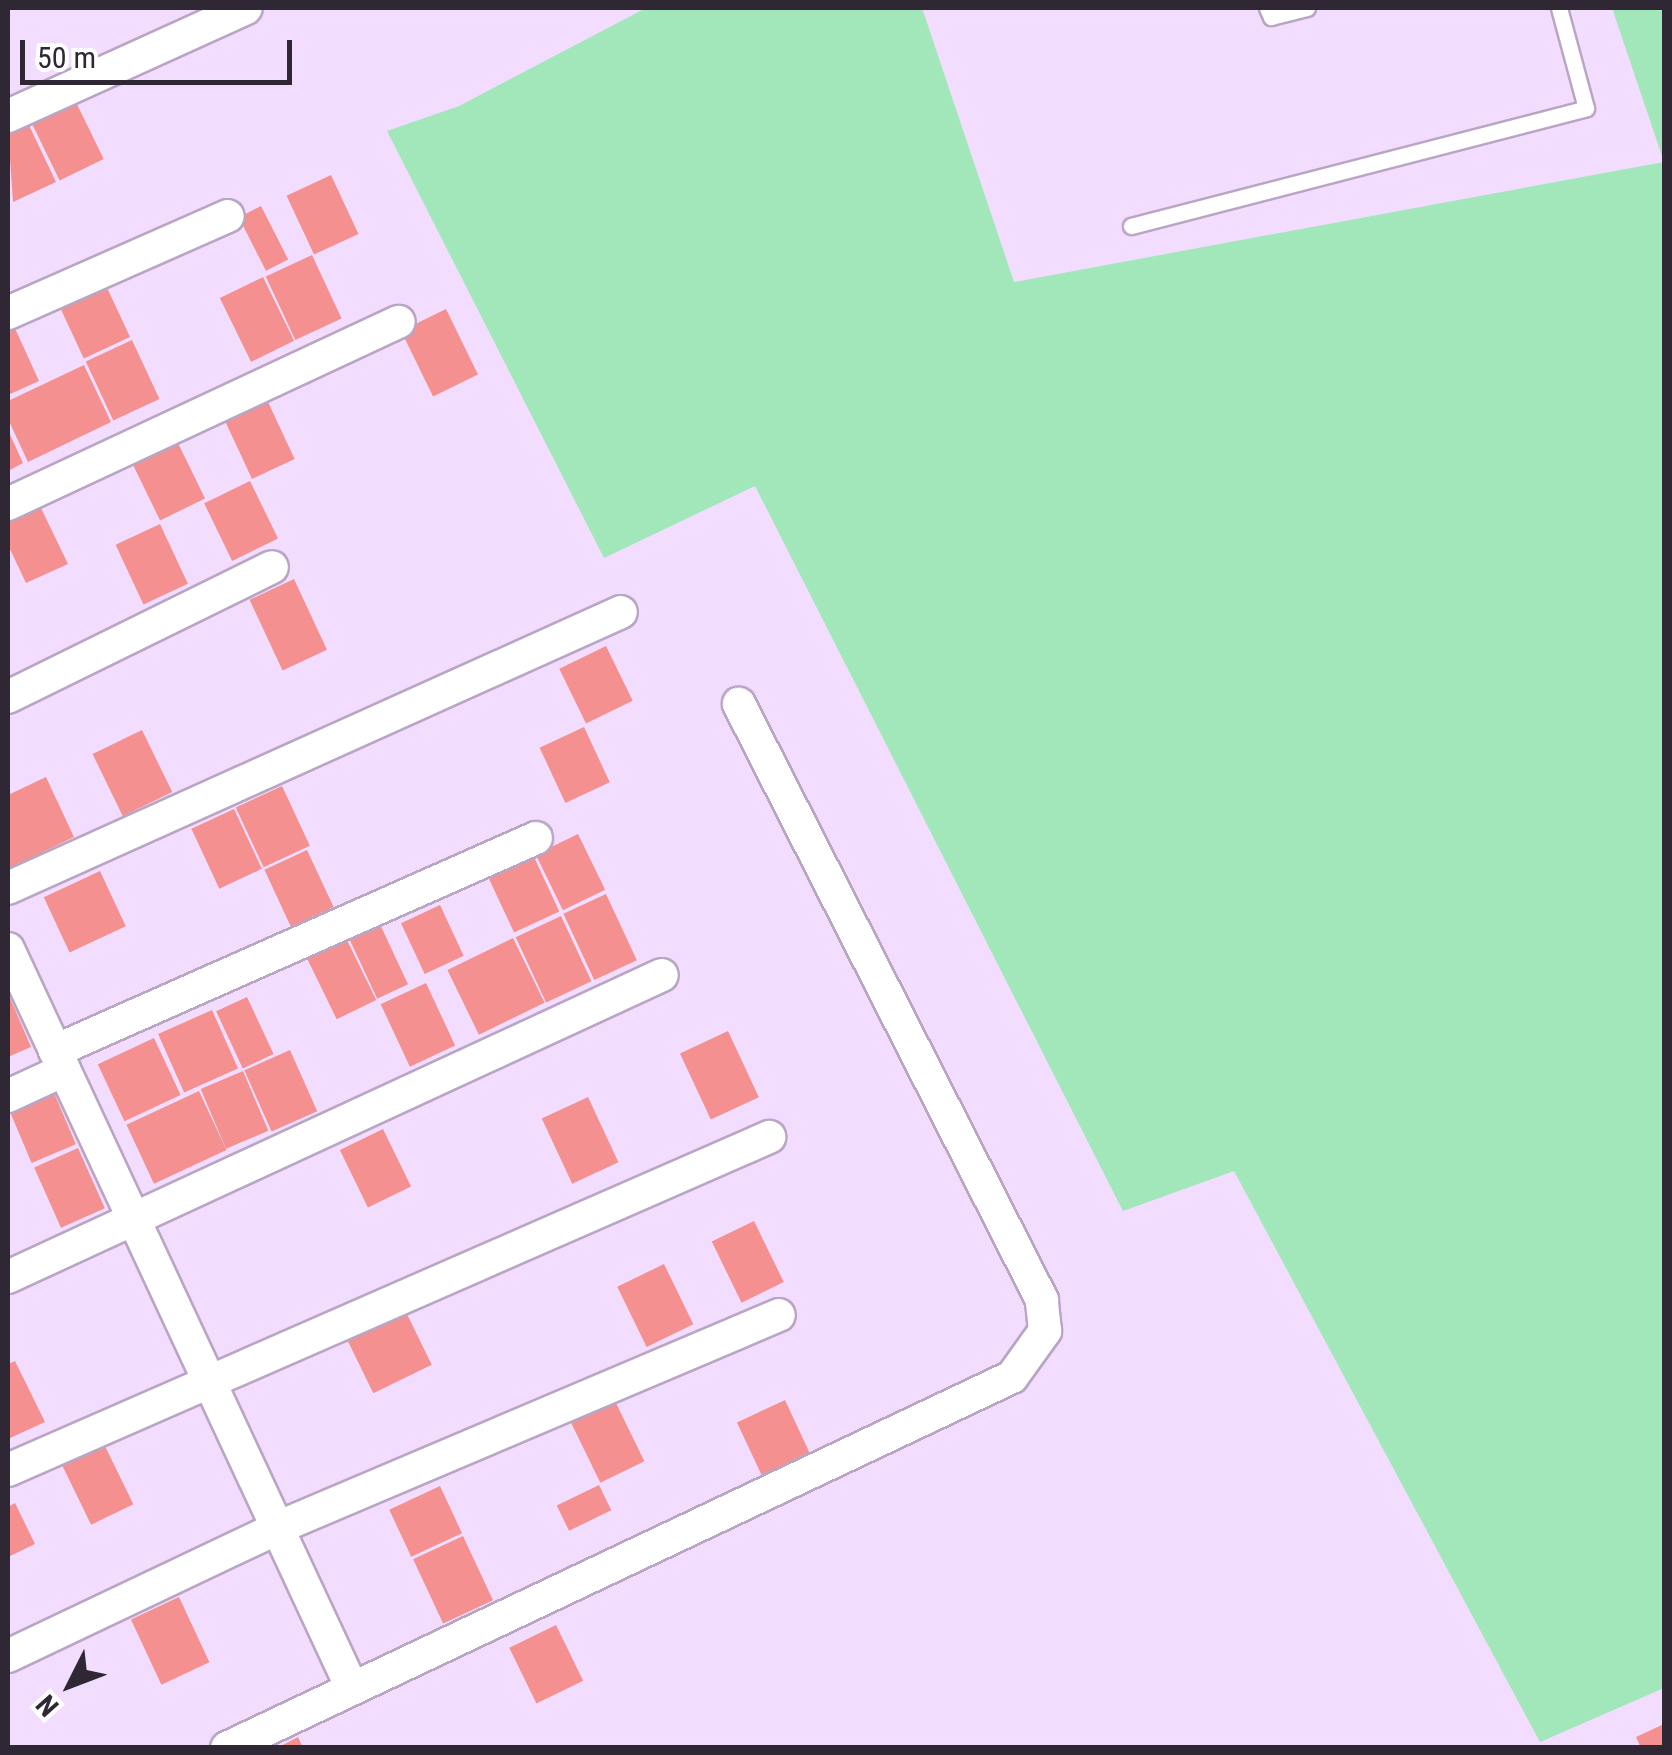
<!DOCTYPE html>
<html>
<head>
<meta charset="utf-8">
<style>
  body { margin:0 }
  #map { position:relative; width:1672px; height:1755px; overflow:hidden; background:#f3ddfe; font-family:"Roboto Condensed",sans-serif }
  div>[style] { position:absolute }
  .green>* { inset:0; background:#a1e7ba }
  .building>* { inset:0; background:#f4908f; transform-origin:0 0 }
  .roads { filter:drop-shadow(2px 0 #b9a5c4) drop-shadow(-2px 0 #b9a5c4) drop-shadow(0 2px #b9a5c4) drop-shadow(0 -2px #b9a5c4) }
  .service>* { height:15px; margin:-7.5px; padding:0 7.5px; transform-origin:7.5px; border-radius:7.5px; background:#fff }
  .minor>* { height:32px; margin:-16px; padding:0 16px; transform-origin:16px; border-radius:16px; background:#fff }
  span { translate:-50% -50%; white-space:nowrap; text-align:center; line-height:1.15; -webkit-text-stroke:10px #fff; paint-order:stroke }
  .frame { position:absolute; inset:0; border:10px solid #2f2733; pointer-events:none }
  .north { position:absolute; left:20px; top:1635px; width:100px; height:100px; -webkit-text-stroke:8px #fff; paint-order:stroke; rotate:228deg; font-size:28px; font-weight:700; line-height:40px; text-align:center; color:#2f2733 }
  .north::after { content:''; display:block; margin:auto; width:35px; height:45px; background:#2f2733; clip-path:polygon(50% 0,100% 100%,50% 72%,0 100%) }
  .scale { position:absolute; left:20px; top:40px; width:272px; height:45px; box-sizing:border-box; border:5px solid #2f2733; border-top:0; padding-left:12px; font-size:30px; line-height:35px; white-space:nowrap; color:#2f2733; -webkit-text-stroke:8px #fff; paint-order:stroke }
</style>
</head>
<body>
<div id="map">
  <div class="green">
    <div style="clip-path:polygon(646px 8px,922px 8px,1014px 282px,1664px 162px,1612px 8px,1664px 8px,1664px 1688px,1540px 1742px,1234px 1171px,1123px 1211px,755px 486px,604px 558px,387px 131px,459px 106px)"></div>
  </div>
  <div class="building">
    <div style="left:73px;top:96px;width:70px;height:49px;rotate:64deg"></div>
    <div style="clip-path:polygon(27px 121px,56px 182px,13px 202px,8px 130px)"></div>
    <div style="left:331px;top:175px;width:65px;height:49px;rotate:65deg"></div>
    <div style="left:261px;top:206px;width:60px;height:25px;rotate:63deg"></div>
    <div style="left:312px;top:255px;width:70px;height:51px;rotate:65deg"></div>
    <div style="left:263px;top:277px;width:71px;height:48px;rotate:64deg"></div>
    <div style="left:103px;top:279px;width:64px;height:51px;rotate:65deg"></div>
    <div style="left:446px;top:309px;width:73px;height:50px;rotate:64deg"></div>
    <div style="clip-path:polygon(8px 313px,39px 381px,8px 395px)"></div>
    <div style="left:132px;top:340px;width:65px;height:51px;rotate:65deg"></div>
    <div style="clip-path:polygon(84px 365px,111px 422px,28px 462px,8px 419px,8px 401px)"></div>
    <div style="left:268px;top:402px;width:63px;height:47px;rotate:65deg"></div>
    <div style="clip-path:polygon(8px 430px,23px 463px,8px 471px)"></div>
    <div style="left:177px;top:441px;width:64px;height:50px;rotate:64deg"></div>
    <div style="left:250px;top:481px;width:64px;height:51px;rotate:64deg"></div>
    <div style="clip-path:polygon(41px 508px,68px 564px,26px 583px,8px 545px,8px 523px)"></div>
    <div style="left:160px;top:524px;width:66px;height:49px;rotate:65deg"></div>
    <div style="left:294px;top:579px;width:78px;height:49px;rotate:65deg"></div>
    <div style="left:606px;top:646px;width:61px;height:52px;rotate:64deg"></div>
    <div style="left:584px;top:727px;width:61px;height:49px;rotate:65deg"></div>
    <div style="left:142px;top:730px;width:69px;height:55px;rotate:64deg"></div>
    <div style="clip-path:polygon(46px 777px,74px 837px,8px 869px,8px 795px)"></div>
    <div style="left:282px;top:786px;width:66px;height:51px;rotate:65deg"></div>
    <div style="left:234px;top:809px;width:66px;height:47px;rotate:65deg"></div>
    <div style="left:578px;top:834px;width:62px;height:47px;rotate:64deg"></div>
    <div style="left:307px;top:850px;width:63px;height:47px;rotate:65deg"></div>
    <div style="left:534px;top:857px;width:60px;height:50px;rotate:65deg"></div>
    <div style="left:100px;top:871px;width:61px;height:62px;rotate:65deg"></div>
    <div style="left:606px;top:894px;width:73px;height:47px;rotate:65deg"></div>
    <div style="left:440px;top:905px;width:56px;height:43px;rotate:65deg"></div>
    <div style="left:561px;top:916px;width:72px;height:50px;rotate:65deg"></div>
    <div style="left:378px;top:920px;width:71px;height:34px;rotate:65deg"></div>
    <div style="left:346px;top:938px;width:69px;height:44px;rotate:64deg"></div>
    <div style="left:513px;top:938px;width:72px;height:73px;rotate:64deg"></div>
    <div style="left:426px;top:983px;width:69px;height:50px;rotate:65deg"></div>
    <div style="clip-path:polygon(8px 993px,31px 1047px,8px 1057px)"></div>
    <div style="left:247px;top:997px;width:63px;height:34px;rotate:65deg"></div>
    <div style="left:212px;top:1010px;width:64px;height:59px;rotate:66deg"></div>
    <div style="left:728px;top:1031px;width:73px;height:53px;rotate:65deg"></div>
    <div style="left:154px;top:1038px;width:63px;height:62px;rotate:65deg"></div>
    <div style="left:290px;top:1050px;width:67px;height:50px;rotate:66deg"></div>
    <div style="left:243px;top:1071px;width:65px;height:46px;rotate:67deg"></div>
    <div style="left:52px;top:1088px;width:61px;height:48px;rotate:67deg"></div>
    <div style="left:199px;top:1091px;width:65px;height:80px;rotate:65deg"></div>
    <div style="left:588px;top:1097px;width:72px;height:51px;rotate:65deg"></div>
    <div style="left:383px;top:1129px;width:64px;height:48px;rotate:64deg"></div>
    <div style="left:78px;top:1148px;width:66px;height:48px;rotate:66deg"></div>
    <div style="left:754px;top:1221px;width:68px;height:47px;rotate:64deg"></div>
    <div style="left:664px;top:1264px;width:67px;height:52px;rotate:64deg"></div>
    <div style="left:405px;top:1310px;width:61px;height:65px;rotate:64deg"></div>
    <div style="clip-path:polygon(15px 1361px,45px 1422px,8px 1439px,8px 1364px)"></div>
    <div style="left:785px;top:1400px;width:68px;height:53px;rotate:65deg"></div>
    <div style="left:615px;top:1401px;width:67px;height:49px;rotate:64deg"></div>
    <div style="left:104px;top:1444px;width:67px;height:47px;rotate:64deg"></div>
    <div style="left:599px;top:1485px;width:28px;height:47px;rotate:64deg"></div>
    <div style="left:440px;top:1486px;width:52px;height:56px;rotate:65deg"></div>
    <div style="clip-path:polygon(15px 1503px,35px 1544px,8px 1557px,8px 1507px)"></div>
    <div style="left:463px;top:1536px;width:71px;height:55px;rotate:65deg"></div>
    <div style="left:179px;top:1597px;width:72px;height:53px;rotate:65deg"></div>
    <div style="left:556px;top:1625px;width:62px;height:52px;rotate:64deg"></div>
    <div style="clip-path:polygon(1664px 1724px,1664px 1748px,1641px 1748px,1636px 1737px)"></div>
    <div style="clip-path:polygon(298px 1737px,303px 1748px,277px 1748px)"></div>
  </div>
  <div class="roads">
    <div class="service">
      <div style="left:1267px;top:8px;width:10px;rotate:66deg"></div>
      <div style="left:1271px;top:17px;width:37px;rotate:-14deg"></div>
      <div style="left:1131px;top:226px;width:470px;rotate:-14.5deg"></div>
      <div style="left:1586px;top:108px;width:104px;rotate:-105.1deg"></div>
    </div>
    <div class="minor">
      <div style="left:8px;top:116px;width:261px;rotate:-24.4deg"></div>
      <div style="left:8px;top:313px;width:240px;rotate:-23.8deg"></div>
      <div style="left:8px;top:504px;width:431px;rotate:-25deg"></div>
      <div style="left:8px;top:697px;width:294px;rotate:-26.2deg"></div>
      <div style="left:8px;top:888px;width:672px;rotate:-24.24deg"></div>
      <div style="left:8px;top:949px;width:813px;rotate:65.04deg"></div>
      <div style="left:55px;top:1051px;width:526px;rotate:-23.89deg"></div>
      <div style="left:8px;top:1096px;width:62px;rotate:-24.9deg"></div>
      <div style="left:8px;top:1277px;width:720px;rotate:-24.79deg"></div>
      <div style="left:8px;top:1470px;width:831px;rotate:-23.63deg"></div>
      <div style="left:8px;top:1656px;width:298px;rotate:-25.4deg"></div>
      <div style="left:277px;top:1528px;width:545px;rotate:-22.99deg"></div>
      <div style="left:227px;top:1748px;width:868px;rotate:-25.3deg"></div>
      <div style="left:1012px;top:1377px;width:57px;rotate:-54.3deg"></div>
      <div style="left:1045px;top:1331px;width:31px;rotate:-96deg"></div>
      <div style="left:1042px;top:1300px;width:669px;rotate:-116.95deg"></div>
    </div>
  </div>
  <div class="frame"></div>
  <div class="north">N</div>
  <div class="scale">50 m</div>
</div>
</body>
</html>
